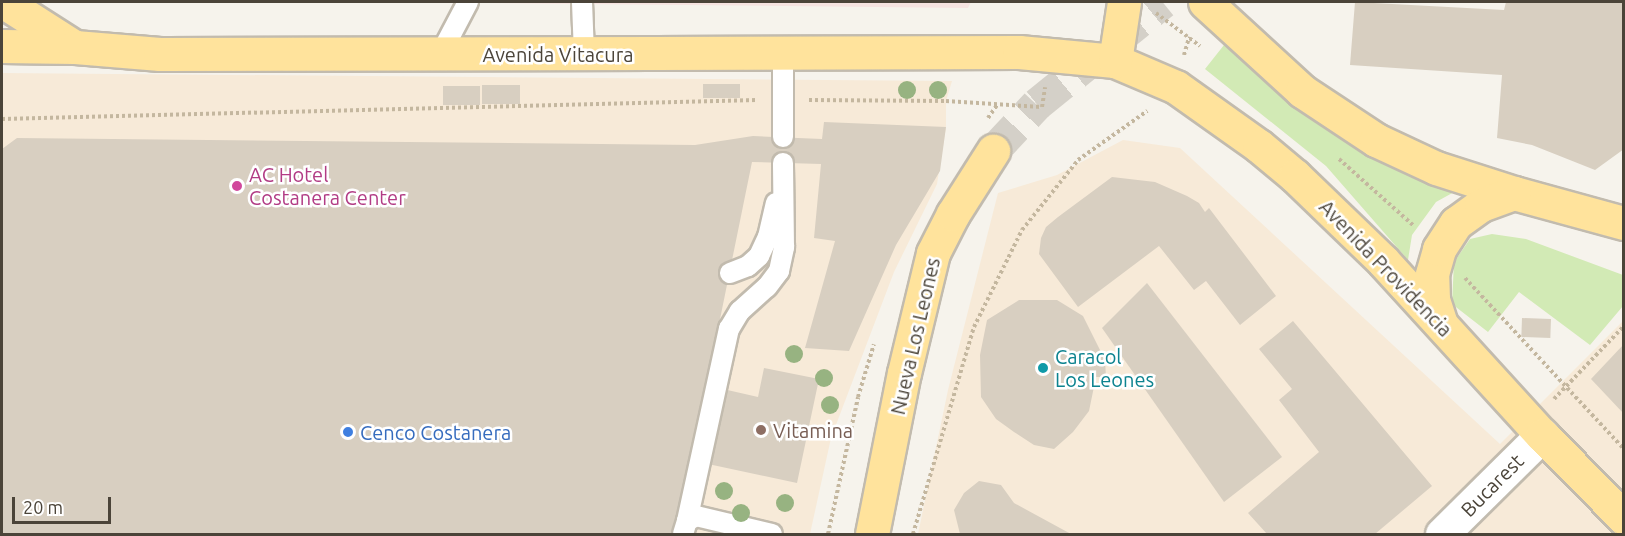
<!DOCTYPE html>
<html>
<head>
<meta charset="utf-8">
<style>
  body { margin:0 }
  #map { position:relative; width:1625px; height:536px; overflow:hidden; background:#f6f3ec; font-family:Ubuntu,sans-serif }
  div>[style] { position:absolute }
  .commercial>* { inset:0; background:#f7ead8 }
  .medical>* { inset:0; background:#f6e3e0 }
  .green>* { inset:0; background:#d2eab5 }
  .building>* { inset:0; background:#d8cfc1; transform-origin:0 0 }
  .primary-tunnel>* { height:33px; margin-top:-16.5px; transform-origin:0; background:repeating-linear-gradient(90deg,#d4d0c8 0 33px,transparent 0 49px) }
  .path>* { height:4px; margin-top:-2px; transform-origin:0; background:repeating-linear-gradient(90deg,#c4b79f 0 3px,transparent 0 6px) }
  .roads { filter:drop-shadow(2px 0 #c2bbae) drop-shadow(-2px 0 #c2bbae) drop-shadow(0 2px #c2bbae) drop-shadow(0 -2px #c2bbae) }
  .lane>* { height:20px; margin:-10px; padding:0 10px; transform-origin:10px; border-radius:10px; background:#fff }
  .street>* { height:33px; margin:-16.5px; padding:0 16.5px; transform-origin:16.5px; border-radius:16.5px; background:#fff }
  .primary>* { height:33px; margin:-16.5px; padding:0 16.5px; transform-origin:16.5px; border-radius:16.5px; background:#ffe39c }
  .trees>* { width:18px; height:18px; margin:-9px; border-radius:50%; background:#97b381 }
  .dots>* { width:16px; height:16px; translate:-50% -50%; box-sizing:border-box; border:3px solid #fff; border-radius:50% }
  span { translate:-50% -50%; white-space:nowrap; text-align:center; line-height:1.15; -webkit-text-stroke:5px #fff; paint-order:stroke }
  .street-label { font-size:20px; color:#4b4439 }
  .hotel-label { font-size:20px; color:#b23c85 }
  .left { translate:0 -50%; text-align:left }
  .culture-label { font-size:20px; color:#0d838f }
  .education-label { font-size:20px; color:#785e54 }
  .shop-label { font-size:20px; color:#366cbe }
  .frame { position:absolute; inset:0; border:3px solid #4b4439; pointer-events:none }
  .scale { position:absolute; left:12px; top:497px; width:99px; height:27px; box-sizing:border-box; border:3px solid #4b4439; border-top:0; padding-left:8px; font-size:18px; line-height:21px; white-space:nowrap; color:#4b4439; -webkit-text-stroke:4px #fff; paint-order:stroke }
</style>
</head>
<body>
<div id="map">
  <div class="commercial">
    <div style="clip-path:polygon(2px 73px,952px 81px,946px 101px,946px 127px,937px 184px,894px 272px,831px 438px,810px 534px,2px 534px)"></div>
    <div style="clip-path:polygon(1123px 140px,1180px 148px,1500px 444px,1623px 321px,1623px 534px,918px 534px,948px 390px,998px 193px,1057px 175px)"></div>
  </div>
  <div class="medical">
    <div style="clip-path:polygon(398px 2px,971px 2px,968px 8px)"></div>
  </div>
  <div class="green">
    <div style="clip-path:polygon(1224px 45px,1346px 142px,1465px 186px,1436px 202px,1412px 235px,1408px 260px,1326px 166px,1205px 69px)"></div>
    <div style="clip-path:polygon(1492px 234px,1526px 239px,1623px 275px,1623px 306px,1590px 345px,1519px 292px,1488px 332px,1452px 304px,1454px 262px,1470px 239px)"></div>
  </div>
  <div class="building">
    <div style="clip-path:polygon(1355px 2px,1504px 10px,1506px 2px,1624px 2px,1624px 149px,1595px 170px,1532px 145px,1497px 138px,1502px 75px,1350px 65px)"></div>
    <div style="left:740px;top:84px;width:14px;height:37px;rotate:90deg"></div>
    <div style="left:482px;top:85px;width:38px;height:19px"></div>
    <div style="left:443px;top:86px;width:37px;height:19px"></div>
    <div style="clip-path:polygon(824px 122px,946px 127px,940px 171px,896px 245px,849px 351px,805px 348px,835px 241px,814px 238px,821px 164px,752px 162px,718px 329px,672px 534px,2px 534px,2px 149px,17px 138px,695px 145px,753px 136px,822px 139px)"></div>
    <div style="clip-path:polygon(1112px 177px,1155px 182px,1187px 196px,1199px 203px,1205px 212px,1209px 208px,1276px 296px,1240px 325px,1206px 281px,1194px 290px,1159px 246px,1078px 307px,1039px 254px,1041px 238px,1046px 227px,1058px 217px)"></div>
    <div style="clip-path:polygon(1147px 283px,1282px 457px,1224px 502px,1102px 328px)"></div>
    <div style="clip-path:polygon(1019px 300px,1057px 300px,1083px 316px,1105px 360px,1106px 377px,1096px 377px,1089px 411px,1073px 432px,1054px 449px,1034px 445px,1014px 432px,996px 419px,981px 397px,980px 355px,987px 320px)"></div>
    <div style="left:1522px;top:318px;width:29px;height:19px;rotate:2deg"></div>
    <div style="clip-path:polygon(1293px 321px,1432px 486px,1375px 534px,1267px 534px,1248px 513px,1319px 452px,1279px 400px,1292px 389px,1259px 349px)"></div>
    <div style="clip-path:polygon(1624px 344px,1624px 414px,1591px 379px)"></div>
    <div style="clip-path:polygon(764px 368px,819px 379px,797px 483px,708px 464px,723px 389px,758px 397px)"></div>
    <div style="clip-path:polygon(979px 481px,1001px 485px,1014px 503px,1071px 534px,960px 534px,954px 510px,964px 493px)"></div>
  </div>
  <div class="primary-tunnel">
    <div style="left:993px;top:151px;width:64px;rotate:-46.9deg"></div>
    <div style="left:1037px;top:104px;width:162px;rotate:-39deg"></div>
  </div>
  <div class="path">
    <div style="left:1156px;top:13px;width:55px;rotate:36.9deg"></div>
    <div style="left:1184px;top:55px;width:19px;rotate:-74deg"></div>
    <div style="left:809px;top:100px;width:137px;rotate:0.4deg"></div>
    <div style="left:946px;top:101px;width:96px;rotate:3.6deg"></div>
    <div style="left:1042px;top:107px;width:20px;rotate:-81deg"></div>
    <div style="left:988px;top:118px;width:16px;rotate:-55deg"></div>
    <div style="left:2px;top:119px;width:755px;rotate:-1.44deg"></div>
    <div style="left:1339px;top:159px;width:101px;rotate:41.8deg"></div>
    <div style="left:1465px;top:278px;width:233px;rotate:47.1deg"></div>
    <div style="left:1554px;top:399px;width:101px;rotate:-46.2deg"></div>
    <div style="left:828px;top:534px;width:140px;rotate:-77.6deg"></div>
    <div style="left:858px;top:397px;width:55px;rotate:-73.2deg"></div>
    <div style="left:913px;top:534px;width:216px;rotate:-73.6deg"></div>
    <div style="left:974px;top:327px;width:108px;rotate:-63.7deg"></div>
    <div style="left:1022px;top:230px;width:90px;rotate:-51.3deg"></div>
    <div style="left:1078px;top:160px;width:85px;rotate:-35.4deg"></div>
  </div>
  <div class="roads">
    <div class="lane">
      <div style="left:582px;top:2px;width:52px;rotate:87.8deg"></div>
      <div style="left:440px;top:55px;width:60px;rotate:-62.2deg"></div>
      <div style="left:783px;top:137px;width:84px;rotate:-90deg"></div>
      <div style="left:730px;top:273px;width:19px;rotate:-21deg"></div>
      <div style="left:748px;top:266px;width:15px;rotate:-42deg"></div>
      <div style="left:759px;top:256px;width:21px;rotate:-65deg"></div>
      <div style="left:768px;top:237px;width:35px;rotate:-77deg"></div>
      <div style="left:687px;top:521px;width:197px;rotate:-77.7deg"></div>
      <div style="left:729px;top:329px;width:21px;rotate:-59deg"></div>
      <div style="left:740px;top:311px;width:36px;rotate:-42deg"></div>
      <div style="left:767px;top:287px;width:20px;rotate:-53deg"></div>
      <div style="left:779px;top:271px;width:25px;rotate:-78deg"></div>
      <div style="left:784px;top:247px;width:84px;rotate:-90.7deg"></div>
      <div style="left:683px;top:534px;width:14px;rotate:-73deg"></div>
      <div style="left:687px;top:521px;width:10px;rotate:-29deg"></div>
      <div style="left:696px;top:516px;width:78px;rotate:13.3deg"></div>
    </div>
    <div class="street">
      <div style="left:1442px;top:534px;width:141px;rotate:-44.7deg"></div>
    </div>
    <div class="primary">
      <div style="left:4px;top:2px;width:82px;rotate:32.5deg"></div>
      <div style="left:1205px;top:2px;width:132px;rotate:42.5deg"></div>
      <div style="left:1302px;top:91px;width:89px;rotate:33.5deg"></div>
      <div style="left:1376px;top:140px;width:66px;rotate:25deg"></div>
      <div style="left:1436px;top:168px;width:82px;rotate:17.8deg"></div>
      <div style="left:1514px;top:193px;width:114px;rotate:15.3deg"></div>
      <div style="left:2px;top:46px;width:73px;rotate:0.8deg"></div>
      <div style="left:75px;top:47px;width:85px;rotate:4.7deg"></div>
      <div style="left:160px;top:54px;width:859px;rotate:-0.13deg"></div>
      <div style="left:1019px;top:52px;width:96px;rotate:5.4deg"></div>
      <div style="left:1115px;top:61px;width:66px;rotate:23.1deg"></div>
      <div style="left:1176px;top:87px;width:102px;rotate:35.4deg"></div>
      <div style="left:1259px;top:146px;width:47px;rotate:39.8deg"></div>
      <div style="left:1295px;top:176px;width:122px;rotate:44deg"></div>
      <div style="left:1383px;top:261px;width:236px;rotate:47.6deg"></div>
      <div style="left:1542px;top:435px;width:117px;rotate:45.3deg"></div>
      <div style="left:1115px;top:61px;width:60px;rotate:-81.3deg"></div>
      <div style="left:1441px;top:324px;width:26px;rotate:-108deg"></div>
      <div style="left:1433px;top:299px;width:25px;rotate:-92deg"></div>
      <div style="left:1432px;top:274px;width:26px;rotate:-74deg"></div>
      <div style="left:1439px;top:249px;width:31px;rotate:-57deg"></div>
      <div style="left:1456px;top:223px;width:31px;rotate:-36deg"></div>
      <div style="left:1481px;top:205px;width:35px;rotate:-20deg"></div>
      <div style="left:872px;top:534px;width:164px;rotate:-78.8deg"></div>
      <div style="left:904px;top:373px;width:123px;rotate:-76.4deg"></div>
      <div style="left:933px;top:253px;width:44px;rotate:-62.9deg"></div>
      <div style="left:953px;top:214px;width:75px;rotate:-57.6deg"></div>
    </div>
  </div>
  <div class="trees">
    <div style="left:907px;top:90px"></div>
    <div style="left:938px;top:90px"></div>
    <div style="left:794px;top:354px"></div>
    <div style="left:824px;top:378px"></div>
    <div style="left:830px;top:405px"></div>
    <div style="left:724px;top:491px"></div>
    <div style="left:785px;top:503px"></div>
    <div style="left:741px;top:513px"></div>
  </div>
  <div class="dots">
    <div style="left:237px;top:186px;background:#d1479c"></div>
    <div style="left:1043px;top:368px;background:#0f9aa8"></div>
    <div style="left:761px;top:430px;background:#8d6e63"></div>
    <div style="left:348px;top:432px;background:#3f7fe0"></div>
  </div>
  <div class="street-label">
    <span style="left:558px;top:54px">Avenida Vitacura</span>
    <span style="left:1386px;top:268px;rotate:46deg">Avenida Providencia</span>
    <span style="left:915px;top:336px;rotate:-77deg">Nueva Los Leones</span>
    <span style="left:1492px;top:485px;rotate:-45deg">Bucarest</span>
  </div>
  <div class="hotel-label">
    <span class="left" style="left:249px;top:186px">AC Hotel<br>Costanera Center</span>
  </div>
  <div class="culture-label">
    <span class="left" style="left:1055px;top:368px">Caracol<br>Los Leones</span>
  </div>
  <div class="education-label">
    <span class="left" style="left:773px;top:430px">Vitamina</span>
  </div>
  <div class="shop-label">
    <span class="left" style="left:360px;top:432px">Cenco Costanera</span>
  </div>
  <div class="frame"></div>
  <div class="scale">20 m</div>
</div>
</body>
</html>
